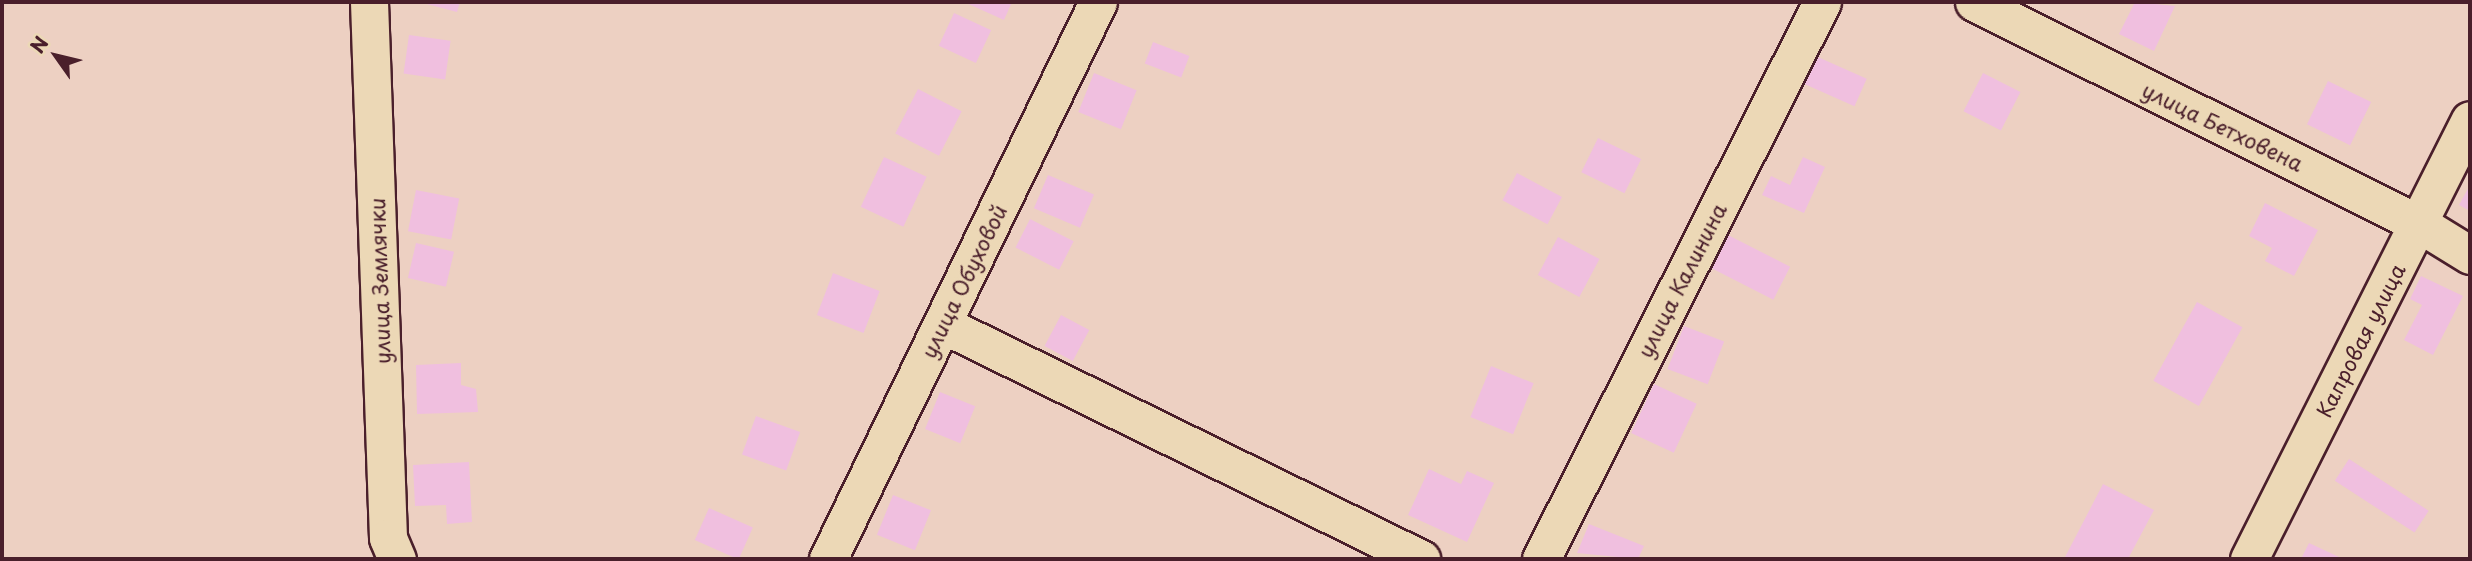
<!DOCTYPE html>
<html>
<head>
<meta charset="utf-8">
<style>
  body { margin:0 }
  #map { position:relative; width:2472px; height:561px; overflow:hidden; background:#edd0c2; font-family:"Playpen Sans",sans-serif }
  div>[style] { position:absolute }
  .building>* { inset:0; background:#f0bfdf; transform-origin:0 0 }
  .roads { filter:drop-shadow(2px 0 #4a1f2b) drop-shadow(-2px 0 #4a1f2b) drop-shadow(0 2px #4a1f2b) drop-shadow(0 -2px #4a1f2b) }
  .minor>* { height:37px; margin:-18.5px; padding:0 18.5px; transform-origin:18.5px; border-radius:18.5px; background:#ecd8b6 }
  span { translate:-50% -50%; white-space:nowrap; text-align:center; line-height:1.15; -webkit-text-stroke:5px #ecd8b6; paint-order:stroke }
  .street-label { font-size:21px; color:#4a1f2b }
  .frame { position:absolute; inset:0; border:4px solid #4a1f2b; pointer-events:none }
  .north { position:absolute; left:21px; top:21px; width:70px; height:70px; -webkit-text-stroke:5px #ecd8b6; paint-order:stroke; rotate:304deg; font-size:19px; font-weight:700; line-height:28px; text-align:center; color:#4a1f2b }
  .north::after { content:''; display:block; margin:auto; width:24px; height:32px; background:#4a1f2b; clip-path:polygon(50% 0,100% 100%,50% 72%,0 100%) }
</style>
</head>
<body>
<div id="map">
  <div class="building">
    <div style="clip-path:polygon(419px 2px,460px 2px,457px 12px)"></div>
    <div style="clip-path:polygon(964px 2px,1012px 2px,1004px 20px)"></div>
    <div style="clip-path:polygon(2135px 2px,2175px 6px,2154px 51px,2119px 34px)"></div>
    <div style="left:954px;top:13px;width:41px;height:36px;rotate:25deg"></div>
    <div style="left:409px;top:35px;width:42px;height:39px;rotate:8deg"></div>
    <div style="left:1153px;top:42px;width:39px;height:23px;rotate:21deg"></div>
    <div style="left:1811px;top:54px;width:61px;height:30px;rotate:24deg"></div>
    <div style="left:1094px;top:73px;width:46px;height:42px;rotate:22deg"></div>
    <div style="left:1983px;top:73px;width:42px;height:43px;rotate:27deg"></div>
    <div style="left:2328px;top:81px;width:48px;height:48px;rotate:26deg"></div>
    <div style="left:918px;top:89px;width:49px;height:50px;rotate:27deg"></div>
    <div style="left:1598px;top:138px;width:48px;height:38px;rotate:26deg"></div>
    <div style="left:884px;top:157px;width:47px;height:55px;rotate:25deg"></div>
    <div style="clip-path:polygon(1803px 157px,1825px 167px,1804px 213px,1762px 195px,1771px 176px,1790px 185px)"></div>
    <div style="left:1517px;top:173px;width:51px;height:31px;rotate:28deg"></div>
    <div style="left:1048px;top:175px;width:50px;height:36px;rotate:23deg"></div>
    <div style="clip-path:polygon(2470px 185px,2470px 211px,2459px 205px)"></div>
    <div style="left:416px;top:190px;width:44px;height:42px;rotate:11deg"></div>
    <div style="clip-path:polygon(2265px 203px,2318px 230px,2294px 276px,2265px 261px,2272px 248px,2249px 236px)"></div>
    <div style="left:1030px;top:219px;width:49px;height:32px;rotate:27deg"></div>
    <div style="left:1726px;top:234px;width:72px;height:37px;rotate:27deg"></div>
    <div style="left:1558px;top:237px;width:47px;height:43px;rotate:28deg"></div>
    <div style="left:416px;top:243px;width:39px;height:36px;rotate:13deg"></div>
    <div style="left:833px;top:273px;width:50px;height:45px;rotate:21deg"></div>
    <div style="clip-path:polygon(2421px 276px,2463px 296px,2433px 355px,2404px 340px,2422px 305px,2410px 299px)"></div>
    <div style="left:2197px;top:302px;width:52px;height:90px;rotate:29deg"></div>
    <div style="left:1061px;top:315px;width:32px;height:35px;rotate:28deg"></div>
    <div style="left:1684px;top:326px;width:43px;height:46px;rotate:21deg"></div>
    <div style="clip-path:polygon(461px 363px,461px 385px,476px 389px,478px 412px,417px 414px,416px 365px)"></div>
    <div style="left:1491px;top:366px;width:46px;height:55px;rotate:22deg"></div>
    <div style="left:1654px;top:384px;width:47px;height:54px;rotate:25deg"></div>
    <div style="left:940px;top:392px;width:38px;height:40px;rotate:22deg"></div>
    <div style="left:756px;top:416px;width:47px;height:41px;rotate:20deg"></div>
    <div style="left:2349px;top:459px;width:95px;height:26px;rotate:33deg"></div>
    <div style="clip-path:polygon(469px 462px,472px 522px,447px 524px,446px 505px,415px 506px,413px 465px)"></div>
    <div style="clip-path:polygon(1429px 469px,1461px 484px,1467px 471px,1494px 483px,1467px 542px,1408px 515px)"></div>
    <div style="clip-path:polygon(2103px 484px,2154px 510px,2128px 559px,2064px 559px)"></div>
    <div style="left:893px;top:495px;width:41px;height:43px;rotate:22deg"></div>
    <div style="left:709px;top:508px;width:48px;height:35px;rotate:24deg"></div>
    <div style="clip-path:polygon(1589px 524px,1644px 546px,1638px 559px,1577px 553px)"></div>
    <div style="clip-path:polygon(2309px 543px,2339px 557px,2337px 559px,2301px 559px)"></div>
  </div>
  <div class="roads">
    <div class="minor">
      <div style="left:369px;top:2px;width:536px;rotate:87.97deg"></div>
      <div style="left:388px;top:538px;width:23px;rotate:67deg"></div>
      <div style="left:1974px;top:2px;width:496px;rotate:26.5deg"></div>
      <div style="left:2418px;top:223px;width:61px;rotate:31.6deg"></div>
      <div style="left:942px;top:324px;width:534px;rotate:26.13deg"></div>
      <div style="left:828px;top:559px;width:619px;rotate:-64.14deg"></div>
      <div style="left:1541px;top:559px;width:624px;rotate:-63.23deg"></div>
      <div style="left:2249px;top:559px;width:491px;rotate:-63.3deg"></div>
    </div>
  </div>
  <div class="street-label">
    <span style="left:2223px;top:126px;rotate:26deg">улица Бетховена</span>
    <span style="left:1681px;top:280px;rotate:-63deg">улица Калинина</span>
    <span style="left:379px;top:281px;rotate:-92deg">улица Землячки</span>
    <span style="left:963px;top:281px;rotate:-64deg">улица Обуховой</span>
    <span style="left:2360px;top:340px;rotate:-63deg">Капровая улица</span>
  </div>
  <div class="frame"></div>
  <div class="north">N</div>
</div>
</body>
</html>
